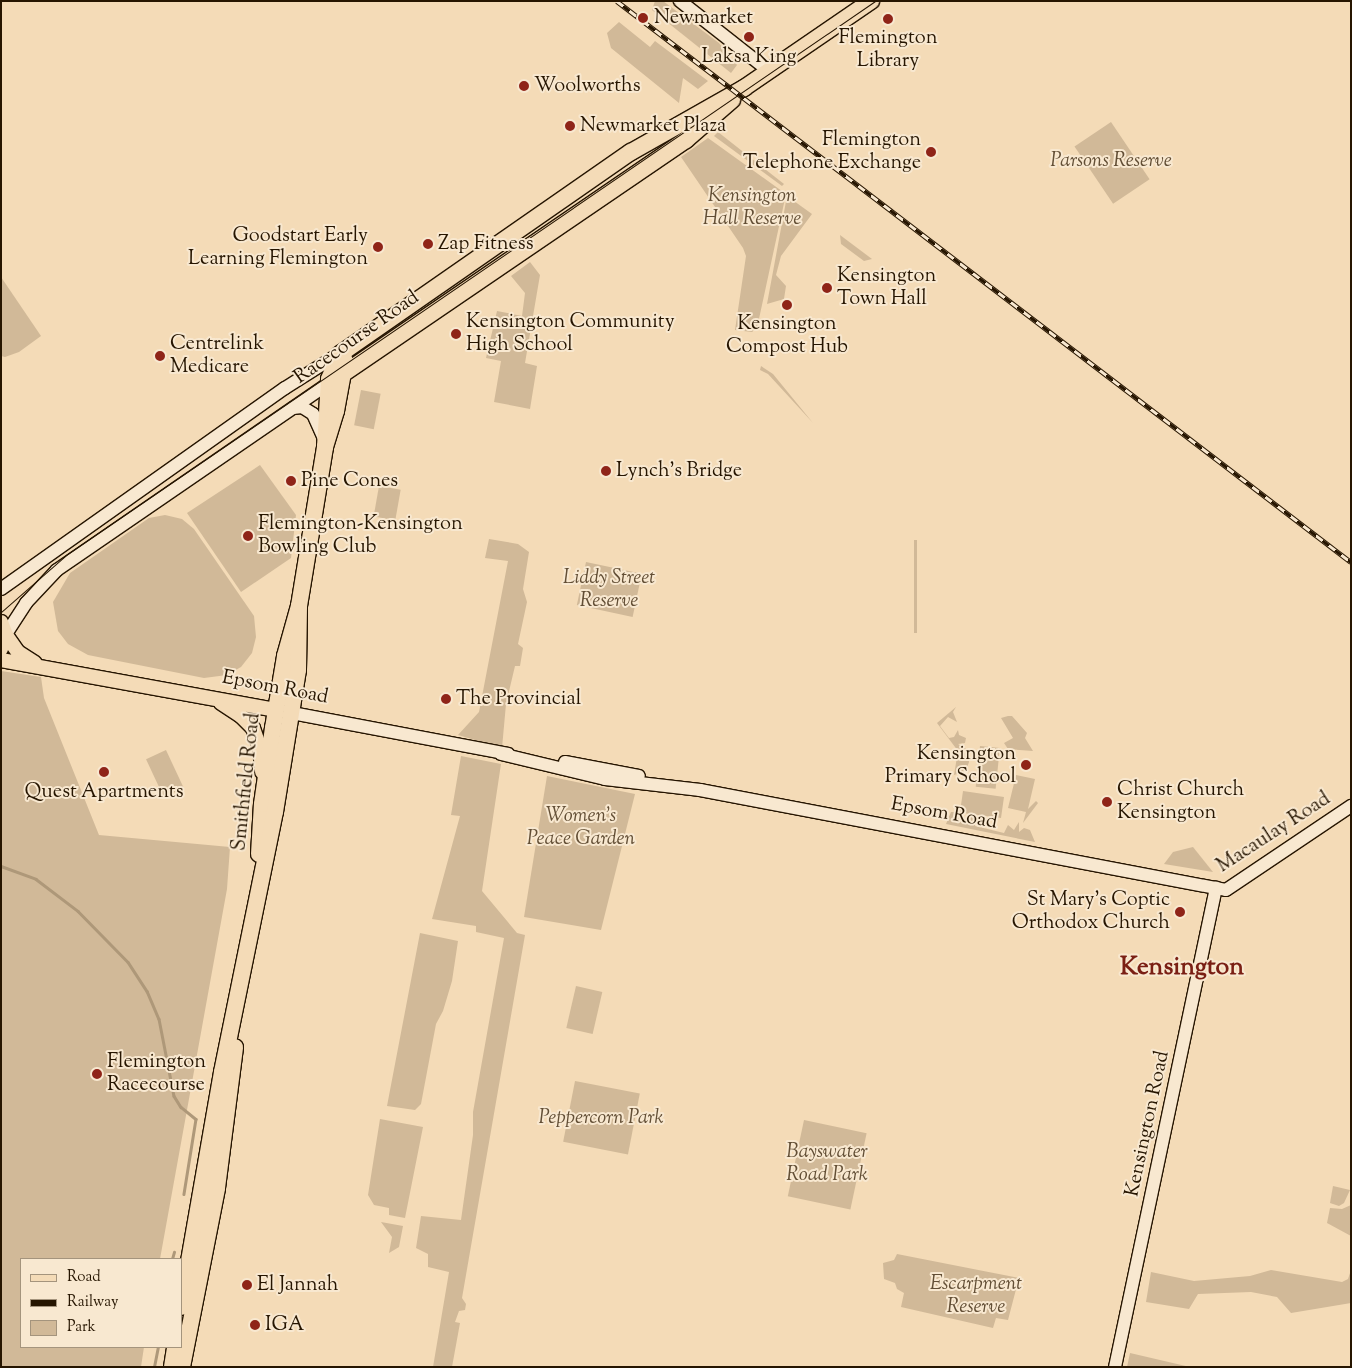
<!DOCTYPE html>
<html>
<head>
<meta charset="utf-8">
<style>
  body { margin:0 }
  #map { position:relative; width:1352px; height:1368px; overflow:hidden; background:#f4dbb7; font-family:"Sorts Mill Goudy",serif }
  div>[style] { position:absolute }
  .green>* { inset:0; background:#d1b998; transform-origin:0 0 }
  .stream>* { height:2.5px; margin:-1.25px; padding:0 1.25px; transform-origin:1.25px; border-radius:1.25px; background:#ae9879 }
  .roads { filter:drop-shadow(1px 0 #261500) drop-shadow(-1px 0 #261500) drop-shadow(0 1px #261500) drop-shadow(0 -1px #261500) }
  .secondary>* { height:12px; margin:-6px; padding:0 6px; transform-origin:6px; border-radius:6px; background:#f8e8d0 }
  .primary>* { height:14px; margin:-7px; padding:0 7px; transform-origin:7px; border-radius:7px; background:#f4dbb7 }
  .highway>* { height:16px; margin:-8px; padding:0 8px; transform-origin:8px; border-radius:8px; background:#f4dbb7 }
  .tram>* { height:1px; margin:-0.5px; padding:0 0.5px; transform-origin:0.5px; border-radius:0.5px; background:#261500 }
  .rail>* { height:4.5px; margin-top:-2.25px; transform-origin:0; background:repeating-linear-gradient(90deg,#f8e8d0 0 8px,#261500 0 16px); box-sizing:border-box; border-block:1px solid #261500 }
  .dots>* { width:14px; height:14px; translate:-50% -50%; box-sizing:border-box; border:2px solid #f8e8d0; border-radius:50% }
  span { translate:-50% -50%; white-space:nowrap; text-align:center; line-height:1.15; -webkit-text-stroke:4px #f8e8d0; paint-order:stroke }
  .poi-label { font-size:20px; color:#261500 }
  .left { translate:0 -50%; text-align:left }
  .right { translate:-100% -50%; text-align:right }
  .park-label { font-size:20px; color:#624e35; font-style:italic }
  .street-label { font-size:20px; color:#261500 }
  .district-label { font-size:25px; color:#7a1f14; font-weight:700 }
  .frame { position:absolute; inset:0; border:2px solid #261500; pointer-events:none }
  .legend { position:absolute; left:20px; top:1258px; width:162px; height:90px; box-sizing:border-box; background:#f8e8d0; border:1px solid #a4947d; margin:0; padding:6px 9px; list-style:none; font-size:15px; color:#261500 }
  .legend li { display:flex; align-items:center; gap:10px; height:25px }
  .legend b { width:25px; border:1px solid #a4947d }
</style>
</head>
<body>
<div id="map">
  <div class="green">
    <div style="clip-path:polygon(655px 1px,663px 1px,719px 43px,737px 65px,731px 73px,652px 10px)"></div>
    <div style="clip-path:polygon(619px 22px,650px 47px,655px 41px,708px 81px,698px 89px,683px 78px,679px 103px,611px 48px,607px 33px)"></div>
    <div style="left:1111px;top:122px;width:69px;height:44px;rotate:56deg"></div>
    <div style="clip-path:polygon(718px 132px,784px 184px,782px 186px,714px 136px)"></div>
    <div style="clip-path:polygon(708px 138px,786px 194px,757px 328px,752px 332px,735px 330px,746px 256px,743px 248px,681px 157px)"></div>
    <div style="clip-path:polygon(787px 196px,812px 214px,781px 256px,776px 275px,786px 286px,784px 299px,767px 304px)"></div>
    <div style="clip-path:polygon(840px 235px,872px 259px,864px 261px,841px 244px)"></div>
    <div style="clip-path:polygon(530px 262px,540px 275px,525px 363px,537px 366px,530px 409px,494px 402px,501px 361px,486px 358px,497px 311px,522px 316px,525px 293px,511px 276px)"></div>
    <div style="clip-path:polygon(1px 277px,41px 336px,19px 352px,5px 357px,1px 356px)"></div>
    <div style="clip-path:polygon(761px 366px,773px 374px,813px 423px,768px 374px,760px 370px)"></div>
    <div style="left:361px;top:390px;width:20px;height:36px;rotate:11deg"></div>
    <div style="clip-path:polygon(260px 465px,296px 515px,291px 558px,241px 592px,187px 513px)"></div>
    <div style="left:379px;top:486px;width:22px;height:31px;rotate:10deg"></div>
    <div style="clip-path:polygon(165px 515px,182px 519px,194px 529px,254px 616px,256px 637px,252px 653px,241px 667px,227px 675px,204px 678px,88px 655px,68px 644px,58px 631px,53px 602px,70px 573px,149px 518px)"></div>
    <div style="clip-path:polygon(489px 539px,518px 544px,529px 552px,523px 589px,527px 602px,518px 644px,523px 648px,520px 666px,515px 666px,506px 704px,502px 748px,458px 735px,479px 712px,508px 561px,485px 558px)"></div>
    <div style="left:914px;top:540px;width:3px;height:93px"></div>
    <div style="left:586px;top:562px;width:57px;height:44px;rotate:12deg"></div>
    <div style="clip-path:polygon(1px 671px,41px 677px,44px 698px,99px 835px,230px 847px,227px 889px,160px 1259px,21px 1259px,21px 1347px,144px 1347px,141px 1367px,1px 1367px)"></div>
    <div style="clip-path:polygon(956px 707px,953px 712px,957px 722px,948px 717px,940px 726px,949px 738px,954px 737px,958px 730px,959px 735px,966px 738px,965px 743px,958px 744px,971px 752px,968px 753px,969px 762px,966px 771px,954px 775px,958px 751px,937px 723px)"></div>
    <div style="clip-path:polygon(1008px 716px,1012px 716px,1027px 733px,1025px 738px,1033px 751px,1008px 749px,1004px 743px,1013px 738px,1001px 718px)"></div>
    <div style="left:980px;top:746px;width:20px;height:41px;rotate:6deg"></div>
    <div style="left:166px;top:750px;width:42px;height:22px;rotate:65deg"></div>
    <div style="clip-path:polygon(461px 756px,501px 764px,482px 891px,517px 933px,525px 935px,462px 1298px,466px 1304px,465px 1310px,459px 1311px,455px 1322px,460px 1323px,452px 1367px,433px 1367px,449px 1272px,428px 1267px,428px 1254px,416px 1248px,421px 1216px,461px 1220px,473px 1135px,473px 1112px,504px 938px,476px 932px,476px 926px,432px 919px,460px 816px,451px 815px)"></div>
    <div style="clip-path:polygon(1016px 775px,1035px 779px,1028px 809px,1036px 801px,1038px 803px,1023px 823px,1026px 812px,1008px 808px)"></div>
    <div style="clip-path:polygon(547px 776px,635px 794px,601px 930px,524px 917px)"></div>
    <div style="clip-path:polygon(963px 791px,1004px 797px,1001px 818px,971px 814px,975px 818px,975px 826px,1004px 833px,1008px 825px,1014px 830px,1019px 822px,1019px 832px,1024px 828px,1030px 830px,1035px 842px,946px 824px,951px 812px,958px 812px,961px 823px,969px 814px,960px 812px)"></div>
    <div style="clip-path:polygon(1193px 847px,1213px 872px,1164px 864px,1173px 852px)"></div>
    <div style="clip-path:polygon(420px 933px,458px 941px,452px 981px,443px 1011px,436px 1024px,421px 1104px,415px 1110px,387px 1106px)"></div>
    <div style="left:576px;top:986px;width:27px;height:43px;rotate:13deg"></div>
    <div style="left:575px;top:1081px;width:66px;height:62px;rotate:11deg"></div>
    <div style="clip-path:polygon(380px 1119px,423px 1127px,405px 1218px,389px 1215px,389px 1208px,374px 1205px,368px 1195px)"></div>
    <div style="left:804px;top:1120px;width:64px;height:78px;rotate:12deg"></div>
    <div style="clip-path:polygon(1333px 1186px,1350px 1190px,1344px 1203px,1339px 1206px,1330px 1203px)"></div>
    <div style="clip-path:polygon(1351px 1205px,1351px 1236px,1327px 1223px,1330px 1208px,1342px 1209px)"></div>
    <div style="clip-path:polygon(381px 1222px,403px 1226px,399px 1247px,389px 1253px,392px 1237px)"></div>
    <div style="clip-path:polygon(897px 1254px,1019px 1278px,1008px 1320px,996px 1318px,993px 1328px,901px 1307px,904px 1293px,897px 1289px,895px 1283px,884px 1279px,883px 1263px,894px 1260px)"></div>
    <div style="clip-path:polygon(1271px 1270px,1342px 1282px,1348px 1279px,1351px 1270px,1351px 1303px,1291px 1313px,1277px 1297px,1251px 1292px,1198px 1294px,1189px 1309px,1146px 1302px,1151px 1272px,1194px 1281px,1250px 1276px)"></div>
    <div style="clip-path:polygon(1130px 1353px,1190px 1367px,1127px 1367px)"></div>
  </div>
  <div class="stream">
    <div style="left:1px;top:866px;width:37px;rotate:20deg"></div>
    <div style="left:36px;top:879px;width:53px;rotate:37.3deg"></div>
    <div style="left:78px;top:911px;width:71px;rotate:45.6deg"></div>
    <div style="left:128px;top:962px;width:35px;rotate:57deg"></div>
    <div style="left:147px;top:991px;width:30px;rotate:67deg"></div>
    <div style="left:159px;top:1019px;width:78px;rotate:79deg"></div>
    <div style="left:174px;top:1096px;width:13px;rotate:58deg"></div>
    <div style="left:181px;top:1107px;width:19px;rotate:39deg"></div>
    <div style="left:196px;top:1119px;width:76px;rotate:99.1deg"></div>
    <div style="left:172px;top:1259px;width:7px;rotate:-74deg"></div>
    <div style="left:154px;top:1367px;width:20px;rotate:-79deg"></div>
  </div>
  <div class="roads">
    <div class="secondary">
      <div style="left:680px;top:1px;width:113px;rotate:38.2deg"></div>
      <div style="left:293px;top:408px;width:9px;rotate:-6deg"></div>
      <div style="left:302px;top:407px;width:13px;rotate:32deg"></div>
      <div style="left:313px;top:414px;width:27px;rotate:66deg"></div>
      <div style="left:1px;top:589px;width:348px;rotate:-35.3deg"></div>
      <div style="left:285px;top:388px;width:67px;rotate:-32.3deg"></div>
      <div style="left:6px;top:634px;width:37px;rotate:-57deg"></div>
      <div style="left:26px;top:603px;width:45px;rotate:-46.8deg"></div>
      <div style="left:57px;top:570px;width:330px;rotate:-34.5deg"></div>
      <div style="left:292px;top:713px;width:220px;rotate:10.7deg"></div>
      <div style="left:501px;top:754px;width:107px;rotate:13.5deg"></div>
      <div style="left:605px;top:779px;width:96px;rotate:6.6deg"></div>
      <div style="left:700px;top:790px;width:535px;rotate:10.76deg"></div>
      <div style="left:1226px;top:890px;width:151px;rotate:-33.9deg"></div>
      <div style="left:565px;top:762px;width:75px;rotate:10.7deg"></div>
      <div style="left:1115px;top:1367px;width:490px;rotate:-78.1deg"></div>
    </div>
    <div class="primary">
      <div style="left:1px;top:622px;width:14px;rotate:69deg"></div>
      <div style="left:6px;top:635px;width:15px;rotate:110deg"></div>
      <div style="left:6px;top:635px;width:21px;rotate:55deg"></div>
      <div style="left:18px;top:652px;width:20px;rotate:33deg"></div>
      <div style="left:1px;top:660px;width:280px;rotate:10.3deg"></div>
      <div style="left:221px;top:703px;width:24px;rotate:33deg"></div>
      <div style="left:241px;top:716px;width:17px;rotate:45deg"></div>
      <div style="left:253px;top:728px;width:21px;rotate:71deg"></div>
      <div style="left:260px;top:748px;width:24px;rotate:85deg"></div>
    </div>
    <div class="highway">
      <div style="left:337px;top:378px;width:422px;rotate:-34.3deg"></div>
      <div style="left:686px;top:140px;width:61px;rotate:-41deg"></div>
      <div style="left:325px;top:447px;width:68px;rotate:-86.6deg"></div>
      <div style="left:329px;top:379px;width:27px;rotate:-66deg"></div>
      <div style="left:340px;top:354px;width:354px;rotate:-34.8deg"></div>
      <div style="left:631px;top:152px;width:130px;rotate:-29.5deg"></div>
      <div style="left:744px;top:88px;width:154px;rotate:-34.4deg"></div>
      <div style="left:259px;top:854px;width:50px;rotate:-86.6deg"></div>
      <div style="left:262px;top:804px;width:77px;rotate:-81.8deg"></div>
      <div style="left:273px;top:728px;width:73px;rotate:-80.5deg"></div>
      <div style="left:285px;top:656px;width:52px;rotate:-74.4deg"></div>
      <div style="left:299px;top:606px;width:161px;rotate:-80.7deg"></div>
      <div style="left:325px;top:447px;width:38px;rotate:-73deg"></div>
      <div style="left:336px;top:411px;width:50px;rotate:-79.6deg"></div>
      <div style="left:345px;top:362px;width:10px;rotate:-107deg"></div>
      <div style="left:181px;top:1307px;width:239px;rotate:-80.1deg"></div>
      <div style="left:222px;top:1072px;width:265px;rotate:-78.5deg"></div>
      <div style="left:275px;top:812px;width:144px;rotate:-80.8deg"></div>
      <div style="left:298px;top:670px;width:64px;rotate:-89.1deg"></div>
      <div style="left:172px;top:1367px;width:20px;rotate:-81deg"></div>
      <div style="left:182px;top:1367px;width:182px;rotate:-78.9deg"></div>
      <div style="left:217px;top:1188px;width:142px;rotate:-82.7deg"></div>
    </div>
  </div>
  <div class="tram">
    <div style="left:1px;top:612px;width:86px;rotate:-41.2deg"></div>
    <div style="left:66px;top:555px;width:981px;rotate:-34.4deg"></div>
  </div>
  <div class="rail">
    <div style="left:617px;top:1px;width:924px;rotate:37.39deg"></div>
  </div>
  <div class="dots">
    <div style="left:643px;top:18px;background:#8f2418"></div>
    <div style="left:888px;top:19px;background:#8f2418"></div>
    <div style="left:749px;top:37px;background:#8f2418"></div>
    <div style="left:524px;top:86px;background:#8f2418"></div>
    <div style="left:570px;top:126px;background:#8f2418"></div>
    <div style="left:931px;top:152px;background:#8f2418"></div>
    <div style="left:428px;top:244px;background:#8f2418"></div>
    <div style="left:378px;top:247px;background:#8f2418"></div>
    <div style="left:827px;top:288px;background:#8f2418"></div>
    <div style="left:787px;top:305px;background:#8f2418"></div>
    <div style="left:456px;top:334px;background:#8f2418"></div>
    <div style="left:160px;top:356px;background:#8f2418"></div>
    <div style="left:606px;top:471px;background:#8f2418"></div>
    <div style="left:291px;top:481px;background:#8f2418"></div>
    <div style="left:248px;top:536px;background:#8f2418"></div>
    <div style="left:446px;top:699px;background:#8f2418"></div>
    <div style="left:1026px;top:765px;background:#8f2418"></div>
    <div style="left:104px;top:772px;background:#8f2418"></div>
    <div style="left:1107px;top:802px;background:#8f2418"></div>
    <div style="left:1180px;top:912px;background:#8f2418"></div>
    <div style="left:97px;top:1074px;background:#8f2418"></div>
    <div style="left:247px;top:1285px;background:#8f2418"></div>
    <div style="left:255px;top:1325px;background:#8f2418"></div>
  </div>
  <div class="poi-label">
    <span class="left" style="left:654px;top:18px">Newmarket</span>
    <span style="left:888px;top:50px">Flemington<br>Library</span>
    <span style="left:749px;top:57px">Laksa King</span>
    <span class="left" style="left:534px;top:86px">Woolworths</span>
    <span class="left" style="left:580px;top:126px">Newmarket Plaza</span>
    <span class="right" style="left:921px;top:152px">Flemington<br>Telephone Exchange</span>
    <span class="right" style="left:368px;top:248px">Goodstart Early<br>Learning Flemington</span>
    <span class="left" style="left:438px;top:244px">Zap Fitness</span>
    <span class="left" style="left:837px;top:288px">Kensington<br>Town Hall</span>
    <span class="left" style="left:466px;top:334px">Kensington Community<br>High School</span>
    <span style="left:787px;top:336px">Kensington<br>Compost Hub</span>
    <span class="left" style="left:170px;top:356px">Centrelink<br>Medicare</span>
    <span class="left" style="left:616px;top:471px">Lynch's Bridge</span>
    <span class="left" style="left:301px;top:481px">Pine Cones</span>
    <span class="left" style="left:258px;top:536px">Flemington-Kensington<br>Bowling Club</span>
    <span class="left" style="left:456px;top:699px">The Provincial</span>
    <span class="right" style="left:1016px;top:766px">Kensington<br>Primary School</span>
    <span class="left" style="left:1117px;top:802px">Christ Church<br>Kensington</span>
    <span style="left:104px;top:792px">Quest Apartments</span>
    <span class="right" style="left:1170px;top:912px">St Mary's Coptic<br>Orthodox Church</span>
    <span class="left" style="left:107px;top:1074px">Flemington<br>Racecourse</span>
    <span class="left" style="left:257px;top:1285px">El Jannah</span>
    <span class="left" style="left:265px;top:1325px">IGA</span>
  </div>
  <div class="park-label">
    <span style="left:1111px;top:161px">Parsons Reserve</span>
    <span style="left:752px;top:208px">Kensington<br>Hall Reserve</span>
    <span style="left:609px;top:590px">Liddy Street<br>Reserve</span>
    <span style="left:581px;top:828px">Women's<br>Peace Garden</span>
    <span style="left:601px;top:1118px">Peppercorn Park</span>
    <span style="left:827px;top:1164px">Bayswater<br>Road Park</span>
    <span style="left:976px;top:1296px">Escarpment<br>Reserve</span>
  </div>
  <div class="street-label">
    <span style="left:357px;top:338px;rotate:-35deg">Racecourse Road</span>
    <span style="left:275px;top:688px;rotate:11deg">Epsom Road</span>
    <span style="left:247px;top:782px;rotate:-84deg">Smithfield Road</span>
    <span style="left:944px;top:814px;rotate:10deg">Epsom Road</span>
    <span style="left:1274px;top:833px;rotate:-33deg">Macaulay Road</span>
    <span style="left:1148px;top:1124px;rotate:-78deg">Kensington Road</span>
  </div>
  <div class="district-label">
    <span style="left:1182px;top:968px">Kensington</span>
  </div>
  <div class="frame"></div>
  <ul class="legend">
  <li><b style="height:6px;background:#f4dbb7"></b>Road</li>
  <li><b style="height:6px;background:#261500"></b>Railway</li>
  <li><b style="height:14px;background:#d1b998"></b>Park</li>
  </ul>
</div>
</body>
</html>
